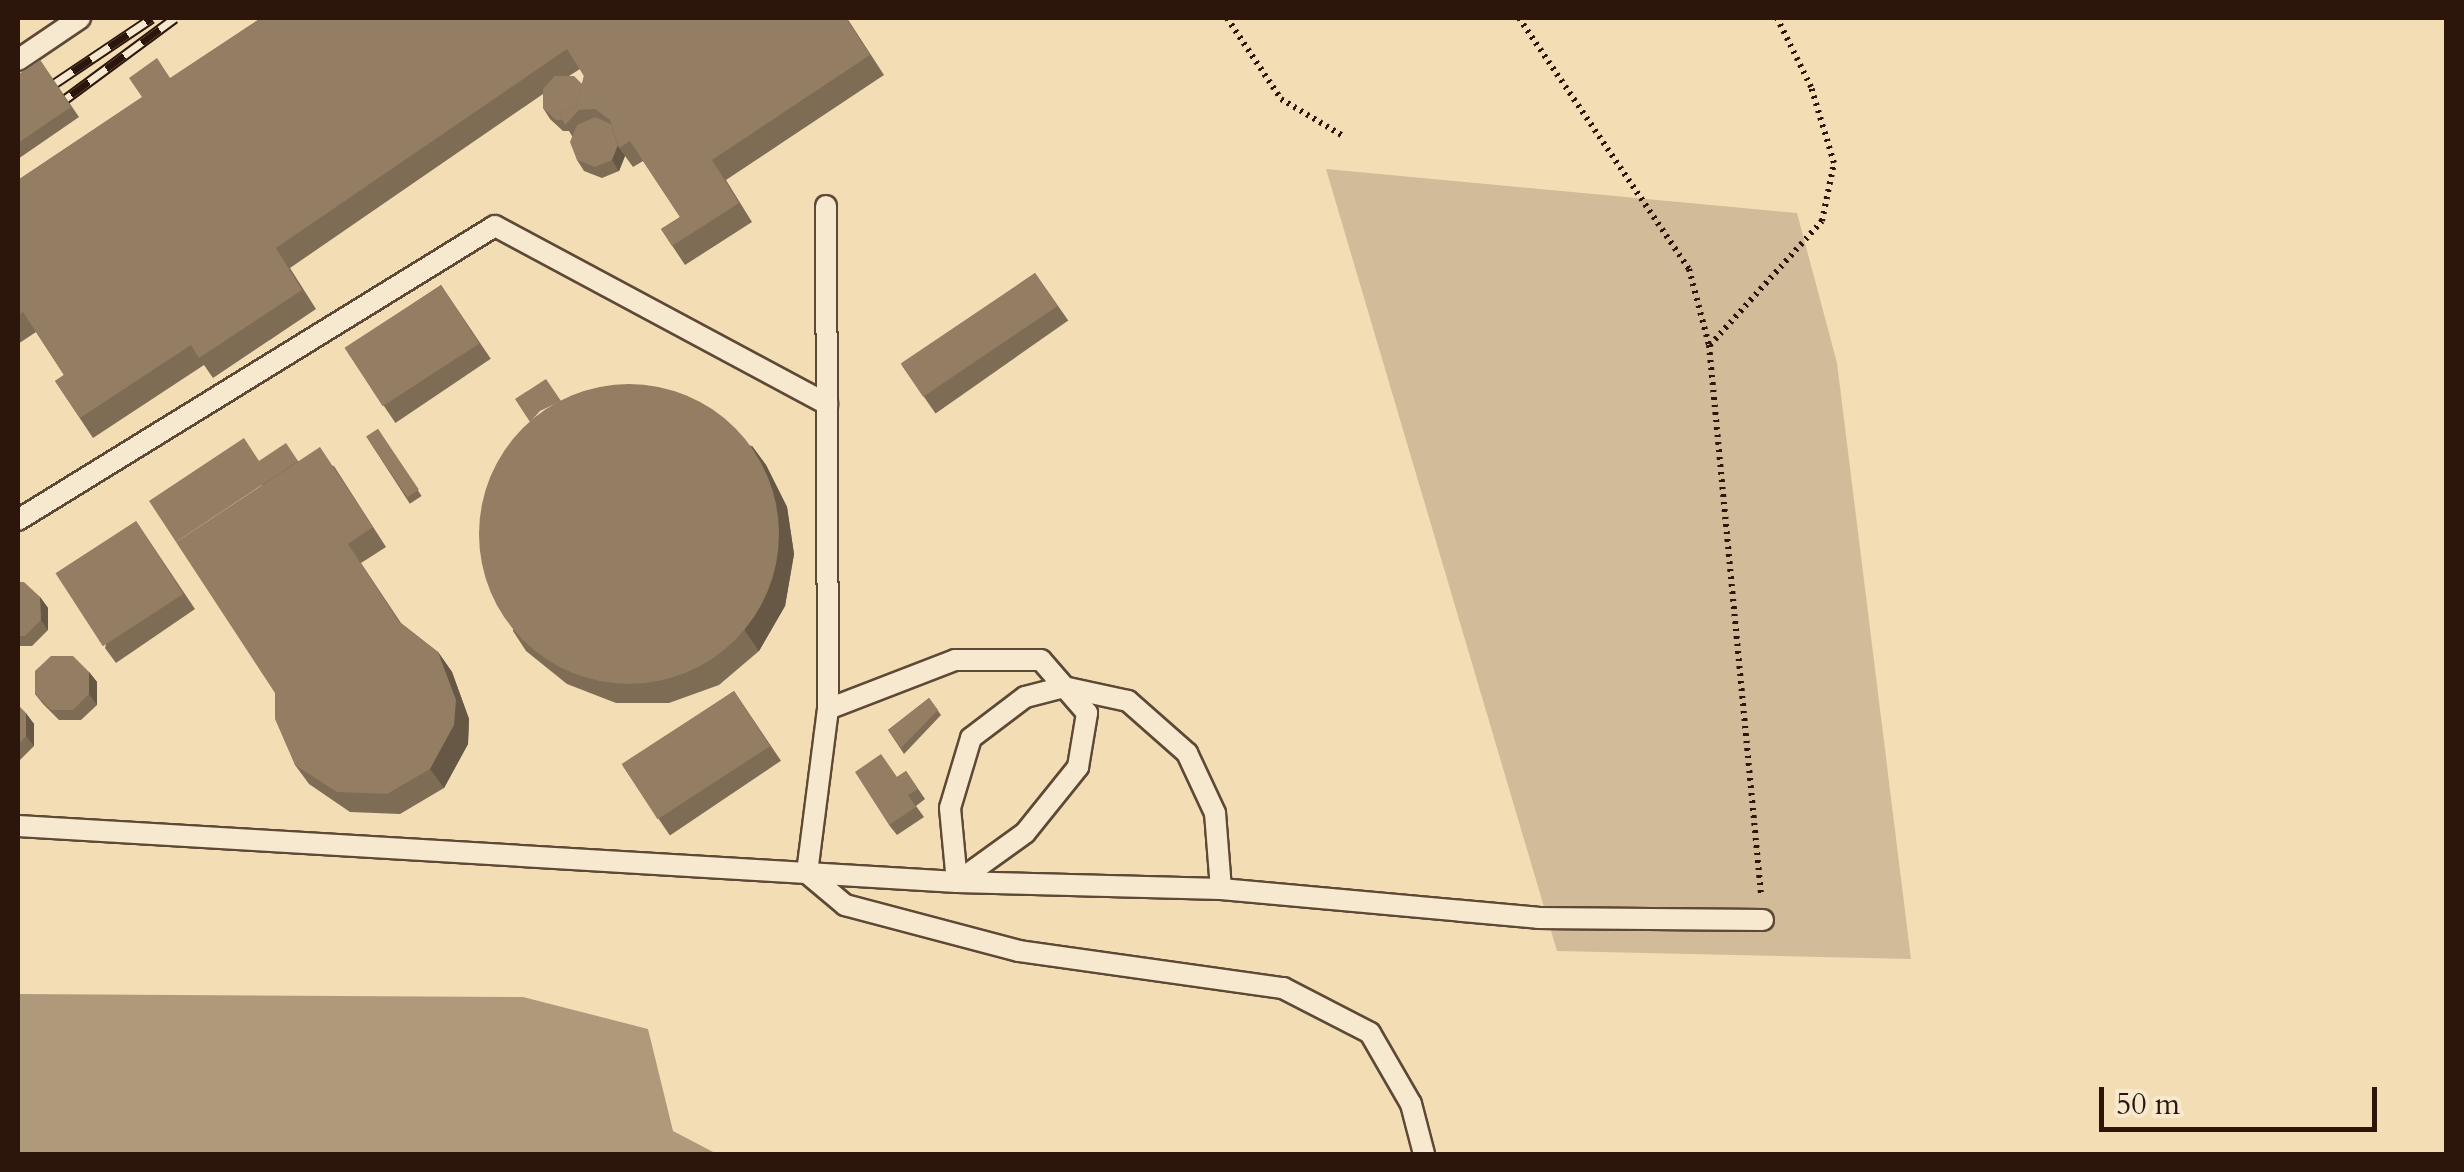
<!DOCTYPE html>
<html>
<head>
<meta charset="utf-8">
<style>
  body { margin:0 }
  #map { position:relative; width:2464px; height:1172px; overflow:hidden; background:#f3ddb5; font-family:Cardo,serif }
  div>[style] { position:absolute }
  .green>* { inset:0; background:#d1bb98 }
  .water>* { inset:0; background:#af997b }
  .path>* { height:6px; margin-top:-3px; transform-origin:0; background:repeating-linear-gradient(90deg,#2c160b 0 2.5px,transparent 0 7.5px) }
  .roads { filter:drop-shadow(2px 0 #5e4836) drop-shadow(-2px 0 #5e4836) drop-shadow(0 2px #5e4836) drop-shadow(0 -2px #5e4836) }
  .lane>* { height:20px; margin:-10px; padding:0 10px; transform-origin:10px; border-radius:10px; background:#f7e9cf }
  .rail>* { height:11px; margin-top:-5.5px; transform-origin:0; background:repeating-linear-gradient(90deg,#f7e9cf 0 22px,#2c160b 0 44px); box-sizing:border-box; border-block:2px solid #2c160b }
  .wall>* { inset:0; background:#7e6c55; transform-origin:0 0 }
  .shaded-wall>* { inset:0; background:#675845 }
  .building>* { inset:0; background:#937d63; transform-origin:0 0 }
  .round { border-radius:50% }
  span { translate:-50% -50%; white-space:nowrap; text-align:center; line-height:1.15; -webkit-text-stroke:8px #f7e9cf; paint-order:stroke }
  .frame { position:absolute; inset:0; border:20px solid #2c160b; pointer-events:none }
  .scale { position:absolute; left:2099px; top:1087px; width:278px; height:45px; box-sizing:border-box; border:5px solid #2c160b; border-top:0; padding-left:12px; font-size:30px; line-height:35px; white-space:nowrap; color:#2c160b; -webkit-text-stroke:8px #f7e9cf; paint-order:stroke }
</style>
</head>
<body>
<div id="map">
  <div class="green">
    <div style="clip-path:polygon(1326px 169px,1797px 213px,1837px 363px,1911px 959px,1557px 951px)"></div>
  </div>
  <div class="water">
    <div style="clip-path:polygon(18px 994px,523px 997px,648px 1029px,673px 1131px,717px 1154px,18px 1154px)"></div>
  </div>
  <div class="path">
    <div style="left:1227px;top:18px;width:97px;rotate:56.3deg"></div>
    <div style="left:1281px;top:99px;width:72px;rotate:30.8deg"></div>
    <div style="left:1519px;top:18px;width:303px;rotate:55.9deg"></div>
    <div style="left:1689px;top:269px;width:79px;rotate:75.3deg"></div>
    <div style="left:1709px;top:345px;width:551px;rotate:84.59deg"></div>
    <div style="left:1710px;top:345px;width:167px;rotate:-47.9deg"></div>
    <div style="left:1822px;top:221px;width:59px;rotate:-78.3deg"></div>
    <div style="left:1834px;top:163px;width:79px;rotate:-106.8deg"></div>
    <div style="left:1811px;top:87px;width:77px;rotate:-116.2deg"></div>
  </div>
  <div class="roads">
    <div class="lane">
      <div style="left:18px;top:60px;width:75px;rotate:-34.1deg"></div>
      <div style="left:826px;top:206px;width:503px;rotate:89.77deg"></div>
      <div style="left:828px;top:709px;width:165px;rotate:97.3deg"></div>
      <div style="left:807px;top:873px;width:150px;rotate:3.4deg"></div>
      <div style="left:957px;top:882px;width:84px;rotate:-35.8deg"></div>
      <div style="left:1025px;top:833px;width:85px;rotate:-51.2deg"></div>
      <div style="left:1078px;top:767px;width:55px;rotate:-80.5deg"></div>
      <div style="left:1087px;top:713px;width:70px;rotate:-131deg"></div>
      <div style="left:1041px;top:660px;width:86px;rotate:180deg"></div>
      <div style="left:955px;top:660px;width:136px;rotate:158.9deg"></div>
      <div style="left:18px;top:520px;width:560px;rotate:-31.65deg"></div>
      <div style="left:495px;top:226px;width:377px;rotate:28.2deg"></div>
      <div style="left:18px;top:826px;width:790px;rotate:3.41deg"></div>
      <div style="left:807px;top:873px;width:50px;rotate:40.1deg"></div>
      <div style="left:845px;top:905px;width:180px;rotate:14.8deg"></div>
      <div style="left:1019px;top:951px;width:267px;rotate:8deg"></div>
      <div style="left:1283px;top:988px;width:98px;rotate:27.3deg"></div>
      <div style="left:1370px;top:1033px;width:82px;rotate:60deg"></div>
      <div style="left:1411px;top:1104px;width:52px;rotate:75.4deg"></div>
      <div style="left:1221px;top:889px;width:76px;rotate:-94.5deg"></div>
      <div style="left:1215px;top:813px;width:66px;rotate:-115deg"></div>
      <div style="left:1187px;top:753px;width:79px;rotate:-138.6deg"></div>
      <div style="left:1128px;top:701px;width:66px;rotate:-167.7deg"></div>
      <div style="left:1064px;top:687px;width:40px;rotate:165.6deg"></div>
      <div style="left:1025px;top:697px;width:68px;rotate:142.8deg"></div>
      <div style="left:971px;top:738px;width:73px;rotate:106.7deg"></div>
      <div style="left:950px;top:808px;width:74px;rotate:84.6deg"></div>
      <div style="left:957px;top:882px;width:264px;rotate:1.5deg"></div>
      <div style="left:1221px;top:889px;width:318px;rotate:5.2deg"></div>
      <div style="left:1538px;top:918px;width:225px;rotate:0.5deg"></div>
    </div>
  </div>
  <div class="rail">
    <div style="left:18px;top:18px;width:1px"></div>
    <div style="left:18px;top:108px;width:161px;rotate:-33.9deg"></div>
    <div style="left:18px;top:134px;width:195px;rotate:-36.5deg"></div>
  </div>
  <div class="wall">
    <div style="clip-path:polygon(evenodd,261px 18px,847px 18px,884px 75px,726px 180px,752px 222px,685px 265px,661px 229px,680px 217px,643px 161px,633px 167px,625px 156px,619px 171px,602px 178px,584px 171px,577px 160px,572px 136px,569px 131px,563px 131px,550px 119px,543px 108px,543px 94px,290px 268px,316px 309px,213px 378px,204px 365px,93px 438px,55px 381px,64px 375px,36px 332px,18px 344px,18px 180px,261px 18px,580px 69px,584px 76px,582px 84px,569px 76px,580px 69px)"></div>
    <div style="clip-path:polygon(40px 60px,79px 117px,18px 159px,18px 75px)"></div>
    <div style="left:1035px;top:273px;width:58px;height:162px;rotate:55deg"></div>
    <div style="left:441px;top:285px;width:89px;height:115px;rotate:56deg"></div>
    <div style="clip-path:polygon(561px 401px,752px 446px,766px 465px,787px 507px,794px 554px,785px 606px,759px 651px,719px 685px,669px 703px,616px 703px,567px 684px,526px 651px,513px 631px,530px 422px)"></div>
    <div style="left:378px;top:429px;width:80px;height:14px;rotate:57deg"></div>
    <div style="clip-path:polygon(260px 460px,299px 461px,334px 466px,386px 547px,361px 563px,401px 623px,438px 652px,452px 672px,469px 719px,468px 744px,444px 788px,400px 814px,350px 812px,309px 784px,295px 765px,275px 693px)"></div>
    <div style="clip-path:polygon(136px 521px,195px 609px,116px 663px,105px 648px)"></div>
    <div style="clip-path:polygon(18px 582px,40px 597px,48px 608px,48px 630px,32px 646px,18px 646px)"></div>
    <div style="clip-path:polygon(89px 672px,97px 682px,97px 705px,81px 720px,59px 720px,43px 704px,35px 694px)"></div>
    <div style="left:734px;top:691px;width:84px;height:134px;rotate:56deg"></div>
    <div style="clip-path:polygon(929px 698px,941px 715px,904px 754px,888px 730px)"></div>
    <div style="clip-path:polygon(18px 705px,34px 724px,34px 746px,18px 762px)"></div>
    <div style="clip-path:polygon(906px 771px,925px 799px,916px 806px,924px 817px,897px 835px,889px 825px,897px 777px)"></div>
  </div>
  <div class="shaded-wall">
    <div style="clip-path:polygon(612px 125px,619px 148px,625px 156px,619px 171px,612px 160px)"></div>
    <div style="clip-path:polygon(752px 446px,766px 465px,787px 507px,794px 554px,785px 606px,759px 651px,745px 631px)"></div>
    <div style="clip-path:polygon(40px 597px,48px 608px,48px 630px,41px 620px)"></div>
    <div style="clip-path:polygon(438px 652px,452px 672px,469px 719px,468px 744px,444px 788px,430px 769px)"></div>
    <div style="clip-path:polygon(89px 672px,97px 682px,97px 705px,89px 694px)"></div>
    <div style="clip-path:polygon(26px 713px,34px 724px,34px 746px,26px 736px)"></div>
  </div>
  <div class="building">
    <div style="clip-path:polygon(261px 18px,846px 18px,870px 55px,712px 160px,739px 203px,672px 246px,661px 229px,680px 217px,630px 141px,619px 148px,610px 120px,595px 109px,579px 110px,565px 125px,559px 113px,576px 106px,584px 76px,567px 49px,276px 248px,302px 290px,199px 358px,191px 345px,80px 418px,55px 381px,64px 375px,23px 312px,18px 316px,18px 180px,142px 97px,129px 78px,157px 58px,170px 78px)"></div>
    <div style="clip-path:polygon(40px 60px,71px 107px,18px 143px,18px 75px)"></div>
    <div style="clip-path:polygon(555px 76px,574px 76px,582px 84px,576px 106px,559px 113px,562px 120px,556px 120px,543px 108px,543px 89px)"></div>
    <div style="clip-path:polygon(595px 117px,611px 124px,618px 145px,612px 160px,595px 167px,577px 160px,570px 142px,577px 125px)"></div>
    <div style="left:1035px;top:273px;width:40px;height:162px;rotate:56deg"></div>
    <div style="left:441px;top:285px;width:70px;height:115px;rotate:57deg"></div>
    <div style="clip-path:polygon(546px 379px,561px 401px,540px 411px,530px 422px,515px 399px)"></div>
    <div class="round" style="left:479px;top:384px;width:300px;height:300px"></div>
    <div style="left:378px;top:429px;width:73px;height:14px;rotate:56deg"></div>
    <div style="clip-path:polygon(244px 438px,259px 461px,286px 443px,298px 461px,176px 542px,149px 501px)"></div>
    <div style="clip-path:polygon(320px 447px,373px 527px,348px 544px,399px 622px,438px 652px,456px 700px,454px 725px,430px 769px,387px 794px,337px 792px,295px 765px,275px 719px,275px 693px,176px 542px)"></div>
    <div style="left:136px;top:521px;width:87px;height:96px;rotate:57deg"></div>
    <div style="clip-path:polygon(18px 582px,24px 582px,40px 597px,41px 620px,25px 636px,18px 636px)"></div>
    <div style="clip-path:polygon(51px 656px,73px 656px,89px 672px,89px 694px,73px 710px,51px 710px,35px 694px,35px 671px)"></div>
    <div style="left:734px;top:691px;width:66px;height:134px;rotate:57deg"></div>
    <div style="clip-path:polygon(929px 698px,938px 710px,901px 748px,888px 730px)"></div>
    <div style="clip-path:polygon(18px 705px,26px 713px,26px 736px,18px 745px)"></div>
    <div style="clip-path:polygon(881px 754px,897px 777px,906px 771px,918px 789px,908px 795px,916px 807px,889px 825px,855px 772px)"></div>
  </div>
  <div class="frame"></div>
  <div class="scale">50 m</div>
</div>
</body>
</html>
